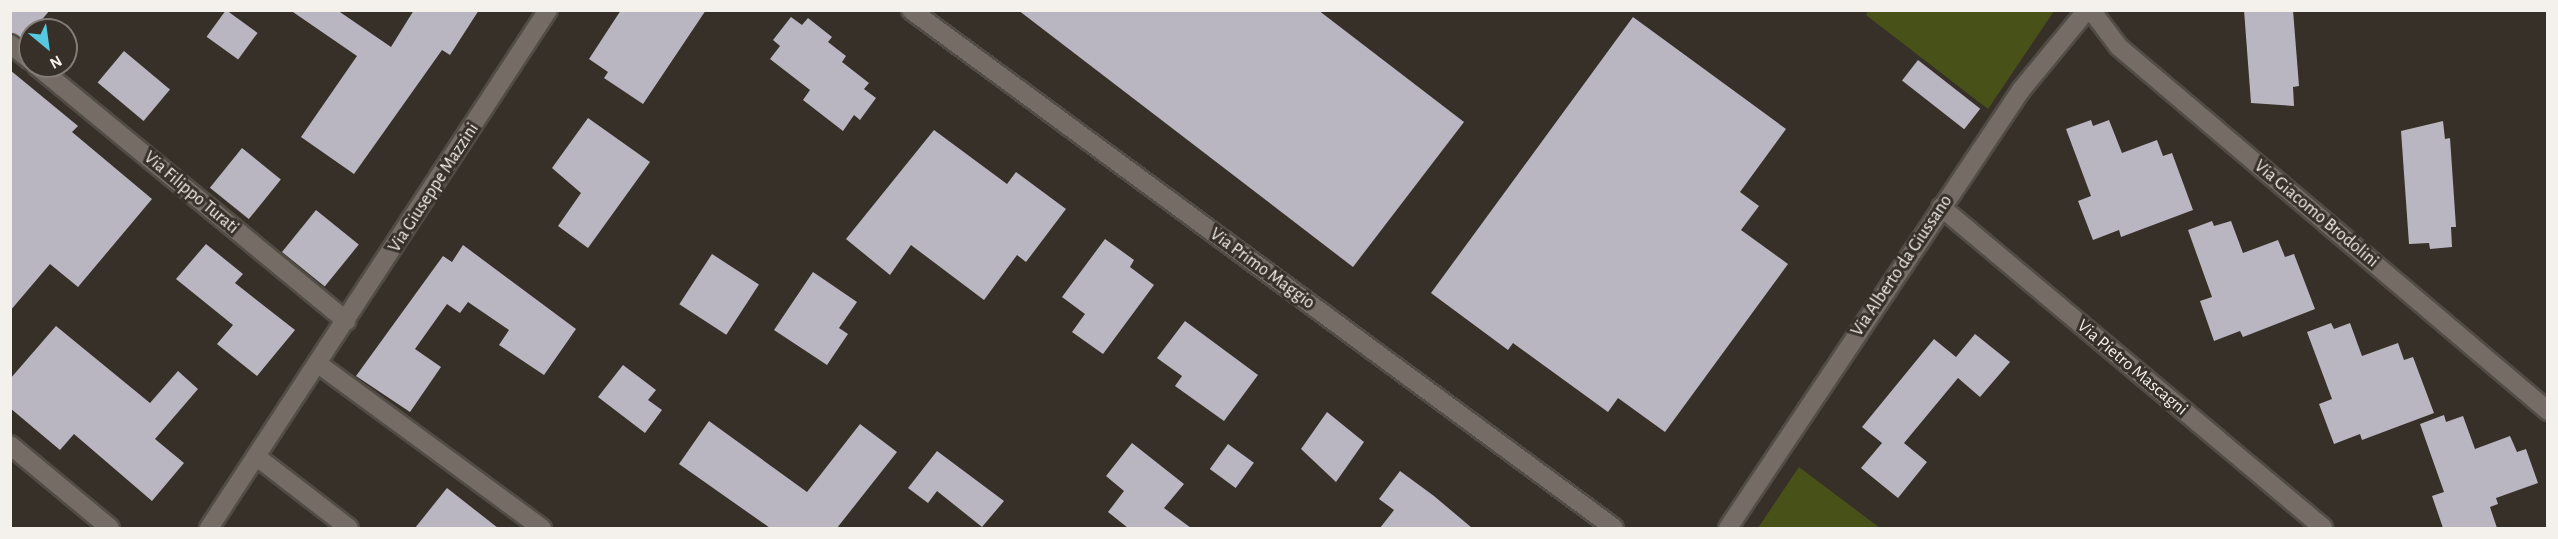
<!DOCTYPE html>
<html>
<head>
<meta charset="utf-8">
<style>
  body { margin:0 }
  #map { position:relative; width:2558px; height:539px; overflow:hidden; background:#373029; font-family:"Alegreya Sans",sans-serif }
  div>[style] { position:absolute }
  .green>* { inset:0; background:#485218 }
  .building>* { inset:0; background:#bab6c1; transform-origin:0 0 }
  .roads { filter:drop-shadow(2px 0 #514c45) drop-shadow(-2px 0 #514c45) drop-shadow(0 2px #514c45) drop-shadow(0 -2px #514c45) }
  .minor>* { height:18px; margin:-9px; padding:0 9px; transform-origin:9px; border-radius:9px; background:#756d65 }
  span { translate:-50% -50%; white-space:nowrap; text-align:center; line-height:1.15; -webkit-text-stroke:6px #373029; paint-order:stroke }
  .street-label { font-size:18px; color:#f4f0eb }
  .frame { position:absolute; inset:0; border:12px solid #f4f0eb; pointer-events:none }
  .north { position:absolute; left:18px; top:18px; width:60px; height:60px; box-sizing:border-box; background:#373029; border:2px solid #837d77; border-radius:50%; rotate:151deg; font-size:16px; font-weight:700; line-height:24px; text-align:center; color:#f4f0eb }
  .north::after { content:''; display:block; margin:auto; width:21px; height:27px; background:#56c9e1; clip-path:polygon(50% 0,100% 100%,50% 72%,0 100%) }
</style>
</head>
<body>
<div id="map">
  <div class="green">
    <div style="clip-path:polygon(1868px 11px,1868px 10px,2054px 11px,1988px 109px,1866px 15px)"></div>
    <div style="clip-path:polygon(1799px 467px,1880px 528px,1758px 528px)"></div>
  </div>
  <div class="building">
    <div style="clip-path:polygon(10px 10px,50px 10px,24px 41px,10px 33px)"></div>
    <div style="left:226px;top:10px;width:39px;height:33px;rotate:36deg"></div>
    <div style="clip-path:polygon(290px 10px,337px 10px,391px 47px,414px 10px,479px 10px,450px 55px,442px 50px,354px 174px,301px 137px,357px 56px)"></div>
    <div style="clip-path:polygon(621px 10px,706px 10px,643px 104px,604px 78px,608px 72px,589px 59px)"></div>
    <div style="clip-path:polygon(1018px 10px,1318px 10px,1464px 122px,1353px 267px)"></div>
    <div style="clip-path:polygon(2244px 10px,2293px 10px,2299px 86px,2293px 87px,2294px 106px,2251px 103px)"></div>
    <div style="clip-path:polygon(791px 17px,802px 25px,808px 18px,832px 37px,828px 42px,846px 56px,842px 62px,869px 83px,864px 89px,876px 98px,860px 120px,854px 115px,843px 131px,803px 100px,810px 90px,770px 59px,780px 46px,773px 40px)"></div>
    <div style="clip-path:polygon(1633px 17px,1786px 129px,1740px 192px,1759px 206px,1741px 230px,1788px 264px,1665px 432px,1618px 398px,1608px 412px,1513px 343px,1508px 350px,1431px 293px)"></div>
    <div style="left:124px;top:51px;width:60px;height:41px;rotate:40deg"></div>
    <div style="left:1918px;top:60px;width:79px;height:26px;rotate:38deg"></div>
    <div style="clip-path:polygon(10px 70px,78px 126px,72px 132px,152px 199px,78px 287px,50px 264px,10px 311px)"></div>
    <div style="clip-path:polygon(588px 118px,650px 162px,588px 248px,558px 226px,581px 193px,552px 168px)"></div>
    <div style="clip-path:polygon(2091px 120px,2093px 126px,2109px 120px,2122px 153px,2157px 140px,2163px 156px,2172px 153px,2193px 210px,2121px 237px,2119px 230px,2093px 240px,2078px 201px,2091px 196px,2066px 129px)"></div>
    <div style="clip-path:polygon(2443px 121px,2445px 139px,2450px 138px,2456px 227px,2451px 227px,2452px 247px,2430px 249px,2429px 243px,2409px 244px,2401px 131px)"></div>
    <div style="clip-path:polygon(934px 130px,1007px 184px,1016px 172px,1066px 209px,1026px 262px,1017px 255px,984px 300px,911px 245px,890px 275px,846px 239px)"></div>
    <div style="left:242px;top:148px;width:50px;height:51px;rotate:39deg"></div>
    <div style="left:316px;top:210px;width:55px;height:54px;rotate:39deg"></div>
    <div style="clip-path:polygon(2212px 221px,2214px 226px,2231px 221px,2243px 253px,2278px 240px,2285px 257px,2294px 254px,2315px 309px,2243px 337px,2240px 331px,2214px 341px,2200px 301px,2212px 297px,2188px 230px)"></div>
    <div style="clip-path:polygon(1105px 239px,1134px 260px,1130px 267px,1154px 285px,1103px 354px,1072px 332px,1085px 314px,1062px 297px)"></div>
    <div style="clip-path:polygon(206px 244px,243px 274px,235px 283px,295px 330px,257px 376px,217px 344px,233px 325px,176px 279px)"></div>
    <div style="clip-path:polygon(463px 245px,576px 329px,544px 375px,499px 345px,509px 330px,468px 302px,460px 313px,447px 304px,415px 349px,441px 367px,410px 412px,356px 376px,443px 256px,452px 262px)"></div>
    <div style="left:712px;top:254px;width:56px;height:60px;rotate:33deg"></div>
    <div style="clip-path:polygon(813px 272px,857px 302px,839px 328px,848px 334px,827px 365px,774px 330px)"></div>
    <div style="clip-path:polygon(1185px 321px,1258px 375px,1224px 421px,1175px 386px,1182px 376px,1157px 358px)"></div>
    <div style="clip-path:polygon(2331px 323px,2334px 329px,2350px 323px,2362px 356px,2398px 343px,2404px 360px,2413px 357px,2434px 413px,2362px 440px,2360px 434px,2334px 444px,2319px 404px,2332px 399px,2307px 332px)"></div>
    <div style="clip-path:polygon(56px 326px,150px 403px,178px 371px,198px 389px,155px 439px,184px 463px,152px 501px,74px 434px,60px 450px,10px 408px,10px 379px)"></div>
    <div style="clip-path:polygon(1975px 334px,2010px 362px,1980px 397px,1958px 378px,1904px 443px,1927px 462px,1898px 498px,1861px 468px,1882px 443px,1862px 427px,1934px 339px,1956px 357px)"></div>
    <div style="clip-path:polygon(623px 365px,656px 390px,648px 400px,662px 410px,645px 433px,598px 397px)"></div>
    <div style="clip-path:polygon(1327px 412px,1364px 442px,1336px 482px,1301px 449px)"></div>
    <div style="clip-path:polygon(2444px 415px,2446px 422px,2463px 416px,2475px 449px,2510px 436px,2517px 452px,2526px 449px,2538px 483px,2496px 498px,2498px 504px,2490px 507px,2497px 528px,2443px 528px,2432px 496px,2444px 492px,2420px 424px)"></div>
    <div style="clip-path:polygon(709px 421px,807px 492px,860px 424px,897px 452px,837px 528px,770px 528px,679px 464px)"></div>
    <div style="clip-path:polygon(1132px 443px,1184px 484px,1164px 508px,1191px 528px,1128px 528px,1108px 512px,1124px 491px,1106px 476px)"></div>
    <div style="left:1228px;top:444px;width:32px;height:31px;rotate:36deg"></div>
    <div style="clip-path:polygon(937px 451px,1004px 501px,982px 527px,937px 491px,928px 503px,908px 488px)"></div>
    <div style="clip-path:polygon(1400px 471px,1434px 496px,1472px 528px,1380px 528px,1394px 510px,1379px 499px)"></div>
    <div style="clip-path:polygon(447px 488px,498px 528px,415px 528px)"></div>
  </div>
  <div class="roads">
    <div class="minor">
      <div style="left:911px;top:10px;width:873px;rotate:36.38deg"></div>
      <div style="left:2091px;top:10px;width:46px;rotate:52.9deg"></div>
      <div style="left:2119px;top:47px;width:563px;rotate:40.31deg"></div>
      <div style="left:10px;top:44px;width:26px;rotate:39deg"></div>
      <div style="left:37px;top:66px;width:401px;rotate:39.5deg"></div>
      <div style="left:1941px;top:207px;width:499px;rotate:40deg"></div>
      <div style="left:317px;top:363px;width:279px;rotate:36.3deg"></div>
      <div style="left:10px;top:445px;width:130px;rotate:39.7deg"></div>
      <div style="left:257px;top:457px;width:116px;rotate:37.7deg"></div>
      <div style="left:209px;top:528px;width:619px;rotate:-56.8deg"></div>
      <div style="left:1728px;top:528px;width:527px;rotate:-56.22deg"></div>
      <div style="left:2021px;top:90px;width:104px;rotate:-50.5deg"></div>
    </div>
  </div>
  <div class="street-label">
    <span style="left:434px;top:188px;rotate:-57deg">Via Giuseppe Mazzini</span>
    <span style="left:191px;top:193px;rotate:40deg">Via Filippo Turati</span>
    <span style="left:2316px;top:214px;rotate:40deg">Via Giacomo Brodolini</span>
    <span style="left:1902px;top:266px;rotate:-56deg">Via Alberto da Giussano</span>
    <span style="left:1262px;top:269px;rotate:36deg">Via Primo Maggio</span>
    <span style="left:2132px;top:368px;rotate:40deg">Via Pietro Mascagni</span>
  </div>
  <div class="frame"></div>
  <div class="north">N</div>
</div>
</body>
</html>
